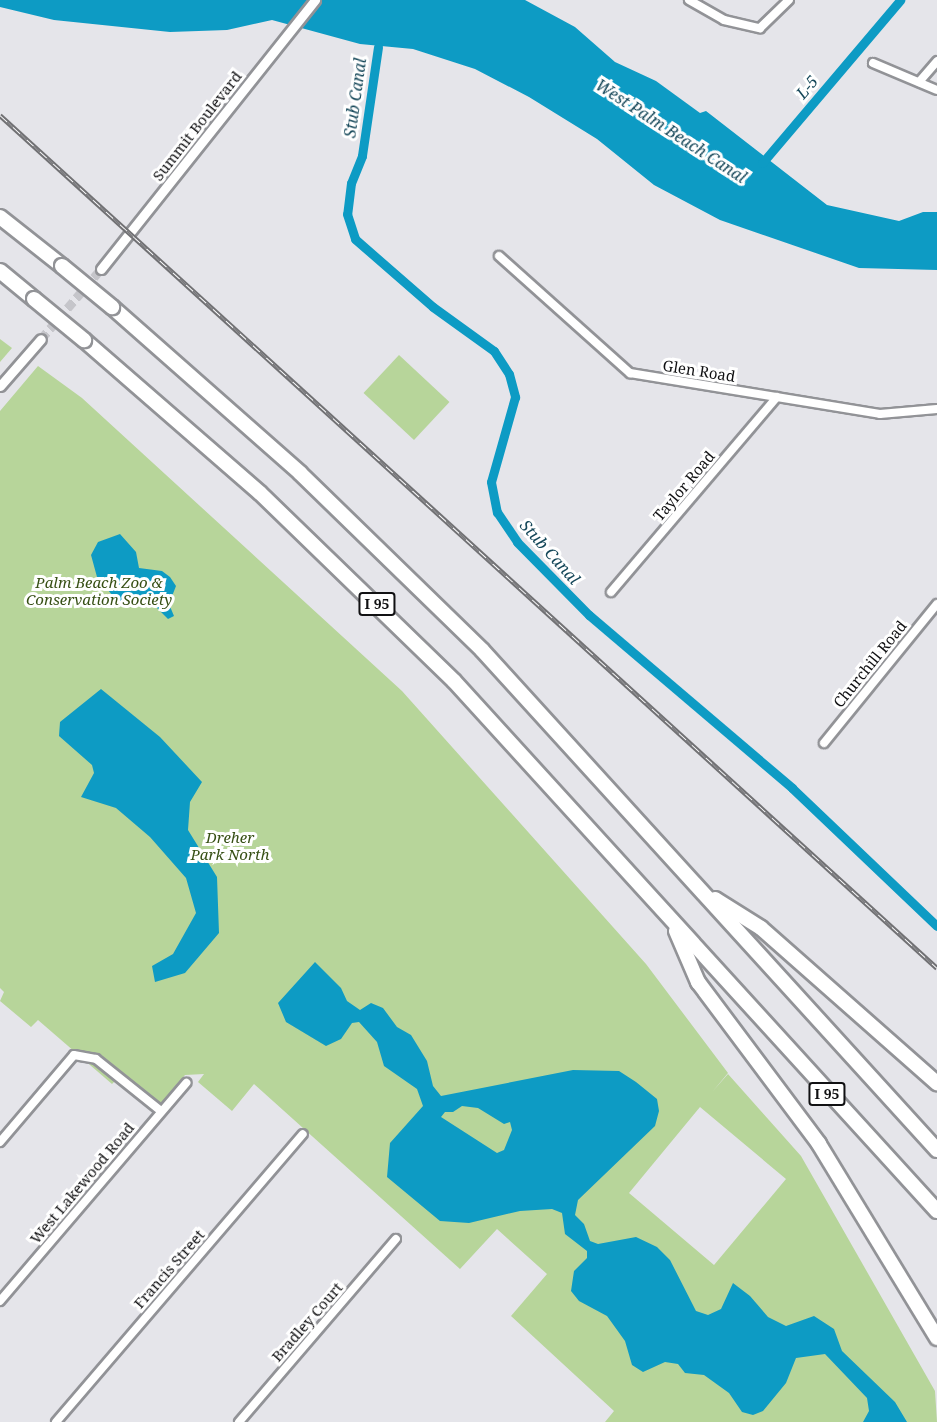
<!DOCTYPE html>
<html>
<head>
<meta charset="utf-8">
<style>
  body { margin:0 }
  #map { position:relative; width:937px; height:1422px; overflow:hidden; background:#e5e5ea; font-family:"Noto Serif",serif }
  div>[style] { position:absolute }
  .green>* { inset:0; background:#b7d59a; transform-origin:0 0 }
  .water>* { inset:0; background:#0d9bc4 }
  .canal>* { height:9px; margin:-4.5px; padding:0 4.5px; transform-origin:4.5px; border-radius:4.5px; background:#0d9bc4 }
  .tertiary-tunnel>* { height:9px; margin-top:-4.5px; transform-origin:0; background:repeating-linear-gradient(90deg,#c5c5ca 0 9px,transparent 0 13.5px) }
  .roads { filter:drop-shadow(2px 0 #929397) drop-shadow(-2px 0 #929397) drop-shadow(0 2px #929397) drop-shadow(0 -2px #929397) }
  .minor>* { height:8px; margin:-4px; padding:0 4px; transform-origin:4px; border-radius:4px; background:#fff }
  .tertiary>* { height:9px; margin:-4.5px; padding:0 4.5px; transform-origin:4.5px; border-radius:4.5px; background:#fff }
  .motorway>* { height:14px; margin:-7px; padding:0 7px; transform-origin:7px; border-radius:7px; background:#fff }
  .rail>* { height:5px; margin-top:-2.5px; transform-origin:0; background:repeating-linear-gradient(90deg,#fff 0 9px,#717174 0 18px); box-sizing:border-box; border-block:2px solid #717174 }
  .bridges { filter:drop-shadow(2px 0 #929397) drop-shadow(-2px 0 #929397) drop-shadow(0 2px #929397) drop-shadow(0 -2px #929397) }
  .motorway-bridge>* { height:14px; margin:-7px; padding:0 7px; transform-origin:7px; border-radius:7px; background:#fff }
  span { translate:-50% -50%; white-space:nowrap; text-align:center; line-height:1.15; -webkit-text-stroke:6px #fff; paint-order:stroke }
  .shield-label span { padding:2px 4px; background:#fff; border:2px solid; border-radius:4px; -webkit-text-stroke-width:0 }
  .shield-label { font-size:14px; color:#111113; font-weight:700 }
  .street-label { font-size:15px; color:#111113 }
  .park-label { font-size:15px; color:#364f14; font-style:italic }
  .water-label { font-size:16px; color:#154759; font-style:italic }
</style>
</head>
<body>
<div id="map">
  <div class="green">
    <div style="clip-path:polygon(0 339px,12px 348px,0 362px)"></div>
    <div style="left:399px;top:355px;width:69px;height:52px;rotate:43deg"></div>
    <div style="clip-path:polygon(evenodd,38px 366px,82px 398px,402px 691px,646px 964px,728px 1073px,713px 1091px,728px 1074px,801px 1156px,935px 1391px,937px 1422px,605px 1422px,614px 1411px,511px 1316px,547px 1274px,497px 1229px,460px 1269px,254px 1084px,232px 1111px,198px 1082px,204px 1074px,185px 1075px,155px 1111px,116px 1080px,112px 1084px,38px 1020px,31px 1027px,0 1001px,4px 992px,0 988px,0 411px,38px 366px,700px 1107px,786px 1179px,714px 1265px,629px 1193px,700px 1107px)"></div>
  </div>
  <div class="water">
    <div style="clip-path:polygon(0 0,525px 0,575px 27px,615px 62px,656px 81px,700px 113px,706px 111px,827px 205px,899px 221px,923px 212px,937px 212px,937px 270px,859px 268px,720px 220px,654px 185px,597px 139px,529px 97px,475px 69px,413px 49px,360px 44px,272px 20px,227px 30px,170px 32px,54px 20px,0 7px)"></div>
    <div style="clip-path:polygon(120px 534px,136px 552px,139px 568px,162px 571px,170px 577px,176px 586px,169px 604px,174px 616px,168px 619px,152px 603px,118px 602px,97px 577px,91px 555px,98px 542px)"></div>
    <div style="clip-path:polygon(101px 689px,160px 737px,202px 782px,190px 802px,188px 830px,217px 877px,219px 933px,185px 973px,155px 982px,152px 966px,173px 954px,196px 913px,186px 878px,150px 837px,116px 808px,81px 797px,94px 773px,92px 765px,59px 736px,60px 722px)"></div>
    <div style="clip-path:polygon(evenodd,315px 962px,341px 988px,347px 1001px,360px 1010px,371px 1003px,383px 1008px,397px 1027px,411px 1035px,427px 1061px,433px 1086px,441px 1096px,573px 1070px,619px 1071px,636px 1082px,657px 1099px,659px 1111px,655px 1126px,578px 1200px,575px 1215px,584px 1224px,590px 1241px,598px 1244px,636px 1237px,657px 1247px,670px 1260px,696px 1311px,708px 1315px,721px 1309px,733px 1283px,750px 1296px,768px 1317px,786px 1326px,814px 1316px,834px 1329px,842px 1351px,895px 1402px,907px 1422px,863px 1422px,869px 1411px,867px 1398px,825px 1354px,796px 1358px,786px 1383px,763px 1411px,753px 1415px,742px 1412px,729px 1393px,704px 1375px,685px 1373px,678px 1364px,665px 1362px,643px 1372px,632px 1365px,625px 1341px,607px 1316px,579px 1301px,571px 1291px,574px 1271px,587px 1258px,587px 1251px,565px 1234px,562px 1213px,552px 1209px,520px 1211px,469px 1223px,440px 1221px,387px 1177px,390px 1143px,423px 1106px,417px 1089px,384px 1066px,377px 1042px,359px 1022px,352px 1023px,341px 1039px,326px 1046px,286px 1022px,278px 1003px,315px 962px,462px 1106px,478px 1108px,504px 1124px,510px 1122px,512px 1130px,504px 1150px,497px 1153px,441px 1117px,445px 1112px,453px 1112px,462px 1106px)"></div>
  </div>
  <div class="canal">
    <div style="left:378px;top:47px;width:110px;rotate:98.4deg"></div>
    <div style="left:362px;top:156px;width:29px;rotate:112deg"></div>
    <div style="left:351px;top:183px;width:31px;rotate:97deg"></div>
    <div style="left:347px;top:214px;width:26px;rotate:72deg"></div>
    <div style="left:355px;top:239px;width:103px;rotate:41.1deg"></div>
    <div style="left:433px;top:307px;width:75px;rotate:35.8deg"></div>
    <div style="left:494px;top:351px;width:27px;rotate:57deg"></div>
    <div style="left:509px;top:374px;width:24px;rotate:75deg"></div>
    <div style="left:515px;top:397px;width:88px;rotate:105.8deg"></div>
    <div style="left:491px;top:482px;width:31px;rotate:79deg"></div>
    <div style="left:497px;top:512px;width:36px;rotate:56deg"></div>
    <div style="left:517px;top:542px;width:103px;rotate:45.4deg"></div>
    <div style="left:589px;top:615px;width:267px;rotate:40.4deg"></div>
    <div style="left:792px;top:788px;width:200px;rotate:43.6deg"></div>
    <div style="left:762px;top:163px;width:214px;rotate:-49.7deg"></div>
  </div>
  <div class="tertiary-tunnel">
    <div style="left:41px;top:339px;width:92px;rotate:-49.4deg"></div>
  </div>
  <div class="roads">
    <div class="minor">
      <div style="left:689px;top:0;width:40px;rotate:29.7deg"></div>
      <div style="left:724px;top:20px;width:37px;rotate:13deg"></div>
      <div style="left:760px;top:28px;width:40px;rotate:-44deg"></div>
      <div style="left:873px;top:63px;width:69px;rotate:22.9deg"></div>
      <div style="left:919px;top:82px;width:28px;rotate:-49deg"></div>
      <div style="left:499px;top:256px;width:176px;rotate:41.8deg"></div>
      <div style="left:630px;top:373px;width:253px;rotate:9.3deg"></div>
      <div style="left:880px;top:414px;width:57px;rotate:-5deg"></div>
      <div style="left:611px;top:592px;width:256px;rotate:-49.6deg"></div>
      <div style="left:824px;top:743px;width:179px;rotate:-50.9deg"></div>
      <div style="left:0;top:1142px;width:114px;rotate:-49.6deg"></div>
      <div style="left:74px;top:1055px;width:22px;rotate:10deg"></div>
      <div style="left:96px;top:1059px;width:83px;rotate:38.7deg"></div>
      <div style="left:0;top:1301px;width:287px;rotate:-49.5deg"></div>
      <div style="left:56px;top:1422px;width:379px;rotate:-49.4deg"></div>
      <div style="left:239px;top:1422px;width:241px;rotate:-49.4deg"></div>
    </div>
    <div class="tertiary">
      <div style="left:101px;top:269px;width:344px;rotate:-51.5deg"></div>
      <div style="left:0;top:386px;width:62px;rotate:-48.9deg"></div>
    </div>
    <div class="motorway">
      <div style="left:0;top:217px;width:79px;rotate:38.3deg"></div>
      <div style="left:0;top:271px;width:44px;rotate:39.5deg"></div>
      <div style="left:112px;top:307px;width:251px;rotate:41.4deg"></div>
      <div style="left:300px;top:473px;width:254px;rotate:44.2deg"></div>
      <div style="left:482px;top:650px;width:676px;rotate:47.7deg"></div>
      <div style="left:84px;top:340px;width:233px;rotate:41deg"></div>
      <div style="left:260px;top:493px;width:270px;rotate:44.1deg"></div>
      <div style="left:454px;top:681px;width:717px;rotate:47.66deg"></div>
      <div style="left:715px;top:899px;width:54px;rotate:32.2deg"></div>
      <div style="left:761px;top:928px;width:235px;rotate:41.4deg"></div>
      <div style="left:676px;top:931px;width:56px;rotate:66.7deg"></div>
      <div style="left:698px;top:982px;width:202px;rotate:53.2deg"></div>
      <div style="left:819px;top:1144px;width:227px;rotate:58.7deg"></div>
    </div>
  </div>
  <div class="rail">
    <div style="left:0;top:115px;width:1267px;rotate:42.31deg"></div>
  </div>
  <div class="bridges">
    <div class="motorway-bridge">
      <div style="left:62px;top:266px;width:65px;rotate:39.4deg"></div>
      <div style="left:34px;top:299px;width:65px;rotate:39.4deg"></div>
    </div>
  </div>
  <div class="shield-label">
    <span style="left:377px;top:604px">I 95</span>
    <span style="left:827px;top:1094px">I 95</span>
  </div>
  <div class="street-label">
    <span style="left:197px;top:126px;rotate:-52deg">Summit Boulevard</span>
    <span style="left:699px;top:371px;rotate:9deg">Glen Road</span>
    <span style="left:684px;top:486px;rotate:-50deg">Taylor Road</span>
    <span style="left:870px;top:664px;rotate:-51deg">Churchill Road</span>
    <span style="left:82px;top:1183px;rotate:-50deg">West Lakewood Road</span>
    <span style="left:169px;top:1269px;rotate:-49deg">Francis Street</span>
    <span style="left:307px;top:1322px;rotate:-49deg">Bradley Court</span>
  </div>
  <div class="park-label">
    <span style="left:99px;top:591px">Palm Beach Zoo &amp;<br>Conservation Society</span>
    <span style="left:230px;top:846px">Dreher<br>Park North</span>
  </div>
  <div class="water-label">
    <span style="left:807px;top:87px;rotate:-50deg">L-5</span>
    <span style="left:355px;top:98px;rotate:-82deg">Stub Canal</span>
    <span style="left:671px;top:131px;rotate:33deg">West Palm Beach Canal</span>
    <span style="left:550px;top:552px;rotate:48deg">Stub Canal</span>
  </div>
</div>
</body>
</html>
